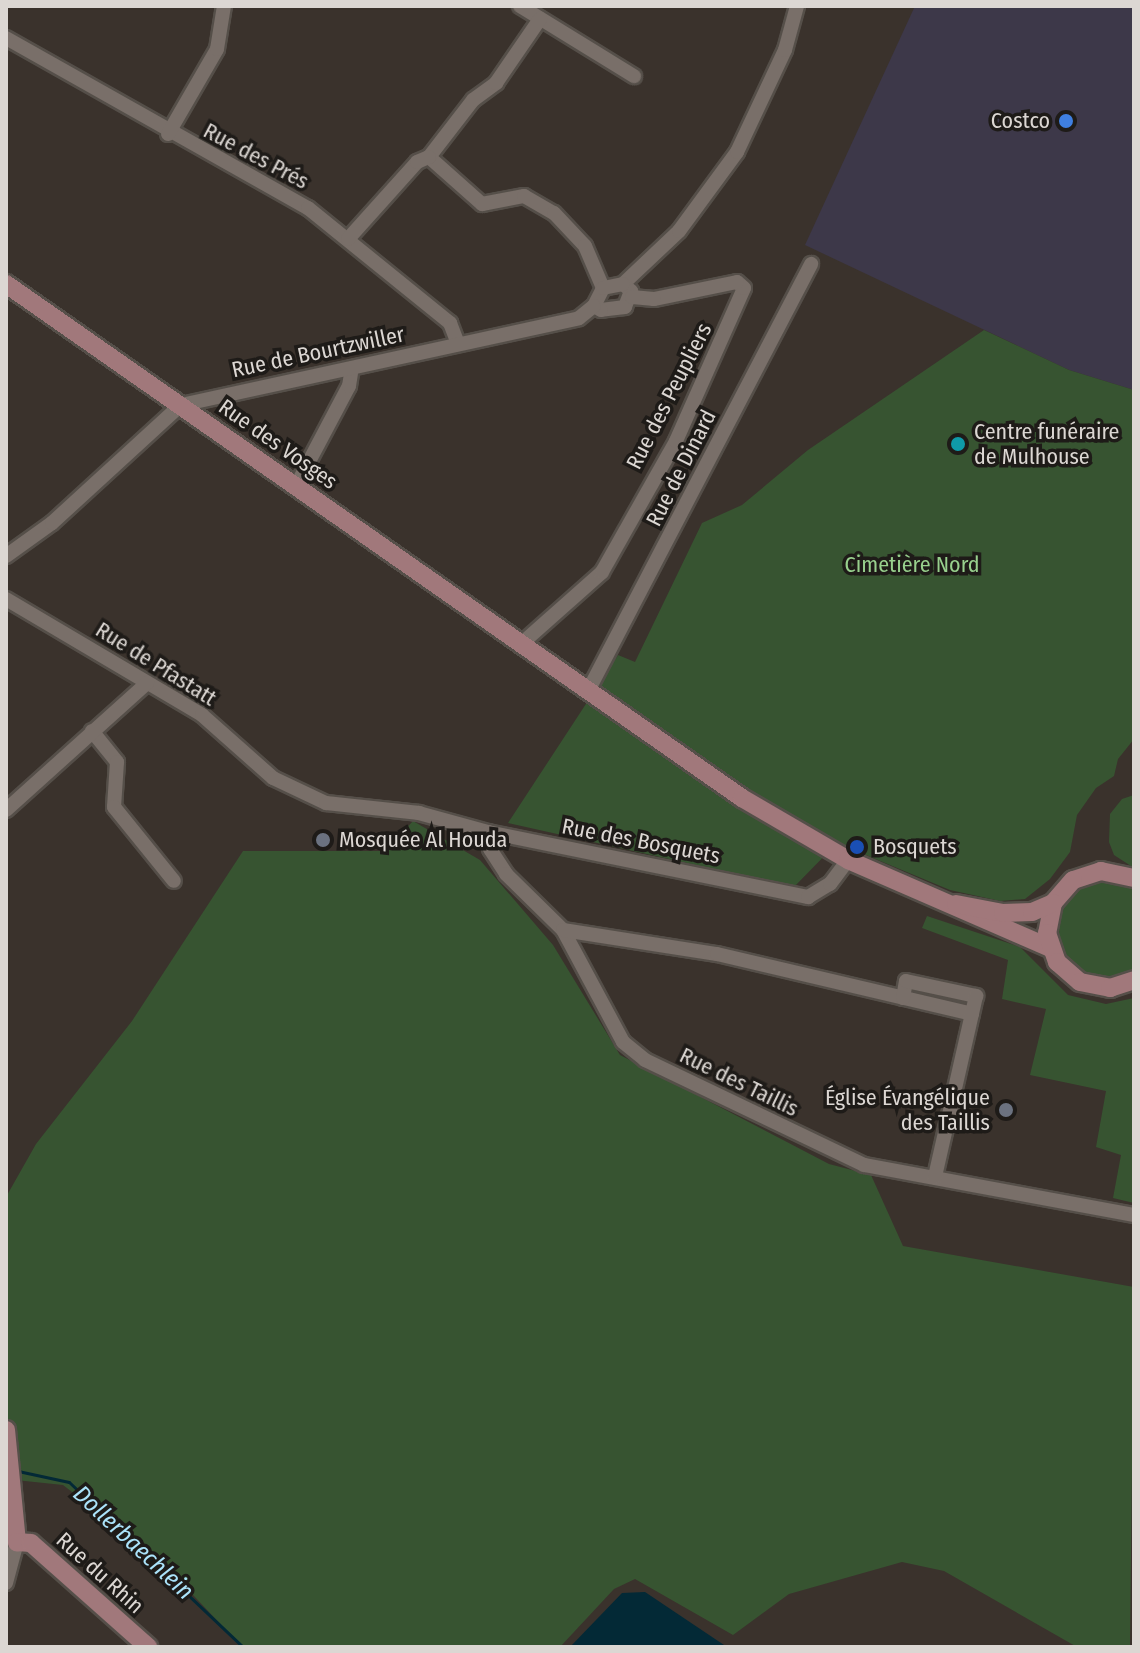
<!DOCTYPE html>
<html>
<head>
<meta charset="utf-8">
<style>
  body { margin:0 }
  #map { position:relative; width:1140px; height:1653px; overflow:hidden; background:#3a322c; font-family:"Fira Sans Condensed",sans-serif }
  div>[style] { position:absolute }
  .commercial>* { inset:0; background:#3d3849 }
  .green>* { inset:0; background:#375431 }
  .water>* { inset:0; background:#032936 }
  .stream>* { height:3px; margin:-1.5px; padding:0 1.5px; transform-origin:1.5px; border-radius:1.5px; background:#032936 }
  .roads { filter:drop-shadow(2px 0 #554f49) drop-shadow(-2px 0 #554f49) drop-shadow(0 2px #554f49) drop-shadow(0 -2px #554f49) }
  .street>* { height:14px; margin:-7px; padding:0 7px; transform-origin:7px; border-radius:7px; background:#796f69 }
  .secondary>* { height:18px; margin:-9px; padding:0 9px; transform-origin:9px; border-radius:9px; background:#a1787b }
  .dots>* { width:22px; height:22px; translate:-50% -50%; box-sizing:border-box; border:4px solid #1e1b18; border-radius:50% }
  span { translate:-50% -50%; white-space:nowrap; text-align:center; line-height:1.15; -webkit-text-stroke:7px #1e1b18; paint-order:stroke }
  .poi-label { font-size:22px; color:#dcd7d3 }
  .right { translate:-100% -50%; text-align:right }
  .left { translate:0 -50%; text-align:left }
  .street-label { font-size:22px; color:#dcd7d3 }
  .park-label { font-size:22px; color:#98d08d }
  .water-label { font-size:24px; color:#abe3fa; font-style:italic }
  .frame { position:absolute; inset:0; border:8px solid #dcd7d3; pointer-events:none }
</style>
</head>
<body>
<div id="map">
  <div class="commercial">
    <div style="clip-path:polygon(915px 6px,1134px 6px,1134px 390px,1069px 370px,805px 245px)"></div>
  </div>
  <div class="green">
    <div style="clip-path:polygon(984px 330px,1069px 370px,1134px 390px,1134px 739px,1118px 759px,1114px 776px,1096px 788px,1077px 815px,1070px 852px,1050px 879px,1025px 899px,1000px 901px,950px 890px,837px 843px,794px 887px,508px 823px,618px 655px,635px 662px,702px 523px,742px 505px,808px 450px)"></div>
    <div style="clip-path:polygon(1134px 795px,1134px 868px,1114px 855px,1109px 842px,1110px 814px,1122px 799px)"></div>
    <div style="clip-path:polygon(413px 821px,480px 860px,553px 945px,620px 1055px,829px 1164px,871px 1175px,903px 1246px,1134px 1287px,1130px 1647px,1077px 1647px,944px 1571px,902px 1562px,789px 1594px,733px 1635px,635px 1579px,614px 1589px,560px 1647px,242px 1647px,161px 1561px,63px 1485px,6px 1479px,6px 1197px,36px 1144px,132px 1021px,243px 851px,385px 851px)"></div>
    <div style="clip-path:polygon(1102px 878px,1134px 886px,1134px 972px,1109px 980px,1083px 974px,1063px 957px,1055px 933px,1059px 907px,1077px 886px)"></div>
    <div style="clip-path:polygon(927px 916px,1020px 947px,1068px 995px,1106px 1004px,1134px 998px,1134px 1203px,1113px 1198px,1121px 1155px,1096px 1147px,1106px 1091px,1030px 1075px,1046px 1009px,1002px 999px,1008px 960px,922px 928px)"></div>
  </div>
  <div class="water">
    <div style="clip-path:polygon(645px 1592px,727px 1647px,570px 1647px,622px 1593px)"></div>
  </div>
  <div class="stream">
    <div style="left:18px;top:1471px;width:52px;rotate:12.2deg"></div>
    <div style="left:69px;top:1482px;width:240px;rotate:43.5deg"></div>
    <div style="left:478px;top:1647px;width:23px"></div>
  </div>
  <div class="roads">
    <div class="street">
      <div style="left:520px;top:6px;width:134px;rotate:31.6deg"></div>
      <div style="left:6px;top:38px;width:347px;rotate:29.4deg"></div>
      <div style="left:308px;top:208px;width:183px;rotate:39deg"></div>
      <div style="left:450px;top:323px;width:22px;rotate:69deg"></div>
      <div style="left:168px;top:134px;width:98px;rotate:-60deg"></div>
      <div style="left:217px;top:49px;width:44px;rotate:-80.8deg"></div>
      <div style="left:429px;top:157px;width:71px;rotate:41.6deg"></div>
      <div style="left:482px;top:204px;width:43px;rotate:-10.8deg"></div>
      <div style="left:524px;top:196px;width:34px;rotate:30deg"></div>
      <div style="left:554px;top:213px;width:45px;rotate:46.8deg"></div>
      <div style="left:585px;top:246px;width:46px;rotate:66.8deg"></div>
      <div style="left:429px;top:157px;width:72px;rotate:-52.3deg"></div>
      <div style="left:473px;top:100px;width:29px;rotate:-36deg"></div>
      <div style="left:496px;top:83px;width:78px;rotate:-55.5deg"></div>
      <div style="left:348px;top:239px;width:103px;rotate:-48.1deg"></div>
      <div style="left:417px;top:162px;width:13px;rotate:-23deg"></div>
      <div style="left:623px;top:284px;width:77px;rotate:-43.4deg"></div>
      <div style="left:679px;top:231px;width:98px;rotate:-53.7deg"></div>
      <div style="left:737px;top:152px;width:113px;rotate:-64.8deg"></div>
      <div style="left:785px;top:50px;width:46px;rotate:-74.7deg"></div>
      <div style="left:623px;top:284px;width:11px;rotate:41deg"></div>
      <div style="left:631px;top:291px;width:17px;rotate:111deg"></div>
      <div style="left:625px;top:307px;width:24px;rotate:173deg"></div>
      <div style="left:601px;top:310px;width:8px;rotate:-150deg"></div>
      <div style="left:594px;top:306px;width:20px;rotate:-63deg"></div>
      <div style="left:603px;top:288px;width:20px;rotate:-11deg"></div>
      <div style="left:296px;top:486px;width:113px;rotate:-62.1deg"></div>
      <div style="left:349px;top:386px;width:18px;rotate:-81deg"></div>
      <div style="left:6px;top:556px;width:57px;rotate:-35.7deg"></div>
      <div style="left:52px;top:523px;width:175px;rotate:-42.5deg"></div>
      <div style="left:181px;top:405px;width:407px;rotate:-12.3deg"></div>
      <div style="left:579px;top:318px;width:19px;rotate:-39deg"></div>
      <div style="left:6px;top:599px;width:228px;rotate:30.6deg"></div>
      <div style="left:202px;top:715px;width:95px;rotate:41.6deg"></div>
      <div style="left:273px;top:778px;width:59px;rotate:25.3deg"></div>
      <div style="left:326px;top:803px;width:94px;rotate:6.1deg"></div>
      <div style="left:419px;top:813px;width:72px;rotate:15.4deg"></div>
      <div style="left:488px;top:832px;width:327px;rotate:11.5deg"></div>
      <div style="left:808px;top:897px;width:26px;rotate:-31deg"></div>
      <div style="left:830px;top:884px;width:30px;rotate:-53deg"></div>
      <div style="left:521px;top:644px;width:108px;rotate:-41.6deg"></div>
      <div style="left:602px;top:572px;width:150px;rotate:-60.5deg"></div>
      <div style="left:676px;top:441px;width:167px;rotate:-66deg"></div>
      <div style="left:744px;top:288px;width:9px;rotate:-139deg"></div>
      <div style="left:737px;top:282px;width:85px;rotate:168.4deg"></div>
      <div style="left:654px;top:299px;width:22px;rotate:-175deg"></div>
      <div style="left:588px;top:691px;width:482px;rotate:-62.4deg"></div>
      <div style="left:92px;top:731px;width:40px;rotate:51deg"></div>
      <div style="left:117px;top:762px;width:45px;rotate:93.8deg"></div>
      <div style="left:114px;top:807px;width:95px;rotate:51deg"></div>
      <div style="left:6px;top:810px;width:190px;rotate:-42deg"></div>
      <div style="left:488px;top:832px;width:17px;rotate:83deg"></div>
      <div style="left:490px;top:849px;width:30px;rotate:57deg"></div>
      <div style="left:506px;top:874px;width:80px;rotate:44.5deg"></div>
      <div style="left:563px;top:930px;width:127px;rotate:61.8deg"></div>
      <div style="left:623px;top:1042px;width:28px;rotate:39deg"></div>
      <div style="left:645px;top:1060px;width:243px;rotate:25.6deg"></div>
      <div style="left:864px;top:1165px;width:275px;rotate:10.5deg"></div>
      <div style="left:563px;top:930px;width:156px;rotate:8.9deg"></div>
      <div style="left:717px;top:954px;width:262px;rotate:13.2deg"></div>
      <div style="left:903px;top:998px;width:17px;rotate:-80deg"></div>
      <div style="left:906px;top:981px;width:72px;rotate:12.1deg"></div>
      <div style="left:976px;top:996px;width:186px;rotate:102.8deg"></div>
      <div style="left:6px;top:1583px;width:42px;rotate:-75deg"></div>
    </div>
    <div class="secondary">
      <div style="left:6px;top:284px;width:898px;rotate:34.93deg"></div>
      <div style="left:742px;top:798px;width:123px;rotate:30.3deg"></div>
      <div style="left:848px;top:860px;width:220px;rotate:23.5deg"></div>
      <div style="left:1134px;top:878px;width:34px;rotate:-168deg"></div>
      <div style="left:1101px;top:871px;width:29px;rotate:162deg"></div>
      <div style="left:1073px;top:880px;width:30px;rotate:131deg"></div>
      <div style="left:1053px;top:903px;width:31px;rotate:101deg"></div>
      <div style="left:1047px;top:933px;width:31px;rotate:71deg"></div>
      <div style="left:1057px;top:962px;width:30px;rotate:41deg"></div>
      <div style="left:1080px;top:982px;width:31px;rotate:11deg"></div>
      <div style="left:1110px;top:988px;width:25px;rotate:-18deg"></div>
      <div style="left:956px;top:904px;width:48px;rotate:10.8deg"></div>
      <div style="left:1003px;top:913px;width:29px;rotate:-2deg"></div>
      <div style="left:1032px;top:912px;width:23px;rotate:-23deg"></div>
      <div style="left:6px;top:1430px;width:113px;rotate:84.4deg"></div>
      <div style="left:17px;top:1542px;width:14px;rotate:4deg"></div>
      <div style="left:31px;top:1543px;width:157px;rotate:41.6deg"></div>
    </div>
  </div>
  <div class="dots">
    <div style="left:1066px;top:121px;background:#3f7fe0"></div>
    <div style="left:958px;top:444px;background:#0f9aa8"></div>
    <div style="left:323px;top:840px;background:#6b7280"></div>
    <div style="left:857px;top:847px;background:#1a4fb4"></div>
    <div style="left:1006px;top:1110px;background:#6b7280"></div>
  </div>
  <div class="poi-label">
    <span class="right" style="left:1050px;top:121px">Costco</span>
    <span class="left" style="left:974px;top:444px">Centre funéraire<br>de Mulhouse</span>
    <span class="left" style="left:339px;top:840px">Mosquée Al Houda</span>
    <span class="left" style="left:873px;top:847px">Bosquets</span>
    <span class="right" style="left:990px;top:1110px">Église Évangélique<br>des Taillis</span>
  </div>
  <div class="street-label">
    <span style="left:256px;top:156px;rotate:28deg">Rue des Prés</span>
    <span style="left:318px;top:352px;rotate:-12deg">Rue de Bourtzwiller</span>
    <span style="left:669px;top:396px;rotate:-63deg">Rue des Peupliers</span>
    <span style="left:278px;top:444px;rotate:35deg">Rue des Vosges</span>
    <span style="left:681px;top:468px;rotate:-63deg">Rue de Dinard</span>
    <span style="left:156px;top:664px;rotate:32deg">Rue de Pfastatt</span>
    <span style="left:641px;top:841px;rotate:11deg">Rue des Bosquets</span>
    <span style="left:739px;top:1082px;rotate:26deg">Rue des Taillis</span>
    <span style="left:100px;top:1573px;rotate:42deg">Rue du Rhin</span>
  </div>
  <div class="park-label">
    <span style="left:912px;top:565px">Cimetière Nord</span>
  </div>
  <div class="water-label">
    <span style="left:133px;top:1543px;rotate:43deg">Dollerbaechlein</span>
  </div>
  <div class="frame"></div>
</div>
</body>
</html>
